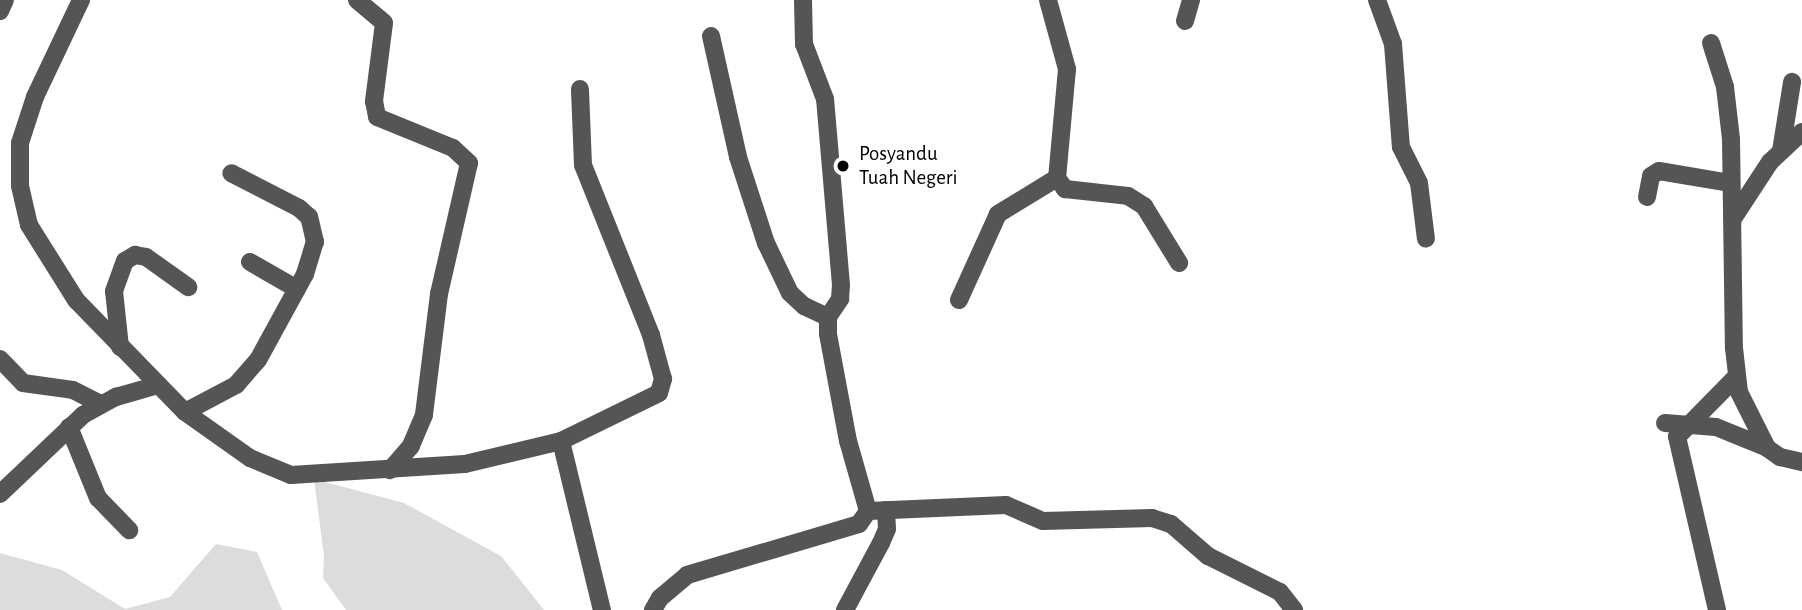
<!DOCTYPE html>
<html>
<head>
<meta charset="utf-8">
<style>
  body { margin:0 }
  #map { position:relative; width:1802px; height:610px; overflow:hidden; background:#fff; font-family:"Alegreya Sans",sans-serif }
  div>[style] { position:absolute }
  .green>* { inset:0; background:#dcdcdc }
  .minor>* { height:18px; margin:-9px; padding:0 9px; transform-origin:9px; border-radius:9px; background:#555 }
  .dots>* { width:19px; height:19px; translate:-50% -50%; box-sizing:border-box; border:4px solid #fff; border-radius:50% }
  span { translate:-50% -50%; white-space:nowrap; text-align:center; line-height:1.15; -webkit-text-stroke:5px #fff; paint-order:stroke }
  .poi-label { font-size:21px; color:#000 }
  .left { translate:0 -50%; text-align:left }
</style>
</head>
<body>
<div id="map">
  <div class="green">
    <div style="clip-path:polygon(314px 479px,404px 503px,501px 556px,544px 610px,346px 610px,323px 578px,324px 556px)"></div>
    <div style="clip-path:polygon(216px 544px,257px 552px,282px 610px,0 610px,0 553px,62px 570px,125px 609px,170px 597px)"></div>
  </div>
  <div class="minor">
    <div style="left:81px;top:0;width:107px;rotate:115.4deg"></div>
    <div style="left:35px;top:97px;width:48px;rotate:108.1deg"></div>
    <div style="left:20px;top:143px;width:43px;rotate:90deg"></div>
    <div style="left:20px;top:186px;width:40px;rotate:77deg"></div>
    <div style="left:29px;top:225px;width:89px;rotate:57.9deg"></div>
    <div style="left:76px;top:300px;width:156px;rotate:45.8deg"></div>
    <div style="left:185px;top:412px;width:80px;rotate:35.3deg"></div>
    <div style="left:250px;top:458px;width:44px;rotate:22.5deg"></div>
    <div style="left:291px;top:475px;width:174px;rotate:-3.6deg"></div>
    <div style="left:465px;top:464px;width:99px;rotate:-13.5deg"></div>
    <div style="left:561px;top:441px;width:109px;rotate:-26.1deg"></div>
    <div style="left:659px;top:393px;width:15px;rotate:-74deg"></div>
    <div style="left:663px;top:379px;width:46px;rotate:-105.3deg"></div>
    <div style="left:651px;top:335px;width:183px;rotate:-111.8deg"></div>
    <div style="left:583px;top:165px;width:76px;rotate:-92.3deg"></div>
    <div style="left:357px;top:0;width:35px;rotate:40deg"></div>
    <div style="left:384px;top:23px;width:79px;rotate:97.3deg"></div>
    <div style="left:374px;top:101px;width:16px;rotate:79deg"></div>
    <div style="left:377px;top:117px;width:82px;rotate:22.2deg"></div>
    <div style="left:453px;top:148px;width:22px;rotate:43deg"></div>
    <div style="left:469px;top:163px;width:134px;rotate:102.9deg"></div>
    <div style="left:439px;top:294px;width:122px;rotate:97.1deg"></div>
    <div style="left:424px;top:415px;width:34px;rotate:113deg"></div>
    <div style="left:411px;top:446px;width:32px;rotate:131deg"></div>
    <div style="left:1048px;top:0;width:72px;rotate:74.6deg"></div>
    <div style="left:1067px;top:69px;width:109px;rotate:95.2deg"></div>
    <div style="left:1057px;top:178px;width:14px;rotate:54deg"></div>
    <div style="left:1065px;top:189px;width:63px;rotate:6.3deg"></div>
    <div style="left:1128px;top:196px;width:19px;rotate:32deg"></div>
    <div style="left:1144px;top:206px;width:67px;rotate:58.4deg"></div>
    <div style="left:1377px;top:0;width:47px;rotate:70deg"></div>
    <div style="left:1393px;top:44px;width:103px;rotate:85.6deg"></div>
    <div style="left:1401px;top:147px;width:40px;rotate:63.4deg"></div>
    <div style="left:1419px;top:183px;width:56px;rotate:82.9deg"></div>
    <div style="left:0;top:11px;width:12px;rotate:-66deg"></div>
    <div style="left:1185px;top:21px;width:22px;rotate:-74deg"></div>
    <div style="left:711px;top:36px;width:124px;rotate:77.4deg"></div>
    <div style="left:738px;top:157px;width:90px;rotate:72deg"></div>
    <div style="left:766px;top:243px;width:55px;rotate:64.4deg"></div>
    <div style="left:790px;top:293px;width:19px;rotate:43deg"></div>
    <div style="left:804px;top:306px;width:26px;rotate:25deg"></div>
    <div style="left:1711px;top:43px;width:46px;rotate:72.3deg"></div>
    <div style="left:1725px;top:87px;width:52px;rotate:83.4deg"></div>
    <div style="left:1731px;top:139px;width:209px;rotate:89.2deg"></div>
    <div style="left:1734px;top:348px;width:44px;rotate:83.5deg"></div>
    <div style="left:1739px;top:392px;width:63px;rotate:63.4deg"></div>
    <div style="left:1767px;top:448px;width:16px;rotate:35deg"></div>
    <div style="left:1780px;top:457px;width:23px;rotate:13deg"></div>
    <div style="left:1781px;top:151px;width:70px;rotate:-80.9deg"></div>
    <div style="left:1647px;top:197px;width:21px;rotate:-79deg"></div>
    <div style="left:1651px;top:176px;width:9px;rotate:-32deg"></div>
    <div style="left:1659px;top:171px;width:73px;rotate:9.5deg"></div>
    <div style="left:1734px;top:217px;width:66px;rotate:-56.8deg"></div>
    <div style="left:1770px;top:162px;width:44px;rotate:-43.2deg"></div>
    <div style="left:250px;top:262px;width:54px;rotate:29.9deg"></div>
    <div style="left:959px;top:300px;width:94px;rotate:-65.6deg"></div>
    <div style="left:998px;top:214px;width:69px;rotate:-31.4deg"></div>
    <div style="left:120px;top:347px;width:56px;rotate:-96.1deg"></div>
    <div style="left:114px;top:291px;width:32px;rotate:-70deg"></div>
    <div style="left:125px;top:261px;width:12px;rotate:-31deg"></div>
    <div style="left:135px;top:255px;width:11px;rotate:10deg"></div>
    <div style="left:146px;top:257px;width:52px;rotate:35.5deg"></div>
    <div style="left:0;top:359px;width:33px;rotate:46deg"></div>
    <div style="left:23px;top:383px;width:50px;rotate:8deg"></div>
    <div style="left:73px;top:390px;width:30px;rotate:27deg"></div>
    <div style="left:185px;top:412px;width:58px;rotate:-27.9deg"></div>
    <div style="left:236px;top:385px;width:33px;rotate:-49deg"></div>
    <div style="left:258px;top:360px;width:98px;rotate:-61.3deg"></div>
    <div style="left:305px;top:274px;width:34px;rotate:-73deg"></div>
    <div style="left:315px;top:242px;width:26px;rotate:-103deg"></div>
    <div style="left:309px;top:217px;width:13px;rotate:-138deg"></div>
    <div style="left:299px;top:208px;width:76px;rotate:-152.8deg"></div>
    <div style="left:1665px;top:423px;width:51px;rotate:4.5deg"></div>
    <div style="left:1716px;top:427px;width:51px;rotate:22deg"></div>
    <div style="left:69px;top:427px;width:77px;rotate:67.8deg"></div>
    <div style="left:98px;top:498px;width:45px;rotate:45.9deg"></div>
    <div style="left:561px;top:441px;width:174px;rotate:76.4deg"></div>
    <div style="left:0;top:494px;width:115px;rotate:-43.6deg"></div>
    <div style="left:83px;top:415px;width:38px;rotate:-29deg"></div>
    <div style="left:116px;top:397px;width:44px;rotate:-15.9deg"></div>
    <div style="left:868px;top:511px;width:138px;rotate:-2.5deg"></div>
    <div style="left:1006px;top:505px;width:40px;rotate:23.4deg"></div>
    <div style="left:1043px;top:521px;width:109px;rotate:-1.6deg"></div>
    <div style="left:1152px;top:518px;width:20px;rotate:18deg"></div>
    <div style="left:1171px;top:524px;width:49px;rotate:40.9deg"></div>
    <div style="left:1208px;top:556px;width:80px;rotate:26.6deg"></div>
    <div style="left:1280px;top:592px;width:23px;rotate:52deg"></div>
    <div style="left:653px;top:610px;width:14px;rotate:-60deg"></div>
    <div style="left:660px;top:598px;width:35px;rotate:-40deg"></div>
    <div style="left:687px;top:575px;width:179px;rotate:-16.5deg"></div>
    <div style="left:859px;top:524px;width:16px;rotate:-55deg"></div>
    <div style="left:868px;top:511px;width:73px;rotate:-105.9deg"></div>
    <div style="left:848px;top:441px;width:109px;rotate:-100.6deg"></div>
    <div style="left:828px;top:334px;width:17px;rotate:-90deg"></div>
    <div style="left:828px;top:317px;width:22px;rotate:-56deg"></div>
    <div style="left:840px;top:299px;width:14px;rotate:-86deg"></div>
    <div style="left:841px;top:285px;width:187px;rotate:-94.9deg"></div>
    <div style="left:825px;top:99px;width:59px;rotate:-110.9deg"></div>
    <div style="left:804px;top:44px;width:44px;rotate:-91.3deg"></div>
    <div style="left:845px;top:610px;width:76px;rotate:-61.8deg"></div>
    <div style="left:881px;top:543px;width:15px;rotate:-67deg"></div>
    <div style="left:887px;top:529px;width:19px;rotate:-93deg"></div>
    <div style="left:1717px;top:610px;width:178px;rotate:-103deg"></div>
    <div style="left:1677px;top:437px;width:84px;rotate:-45.5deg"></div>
  </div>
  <div class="dots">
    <div style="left:843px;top:166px;background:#000"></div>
  </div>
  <div class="poi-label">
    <span class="left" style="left:859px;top:166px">Posyandu<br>Tuah Negeri</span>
  </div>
</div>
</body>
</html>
